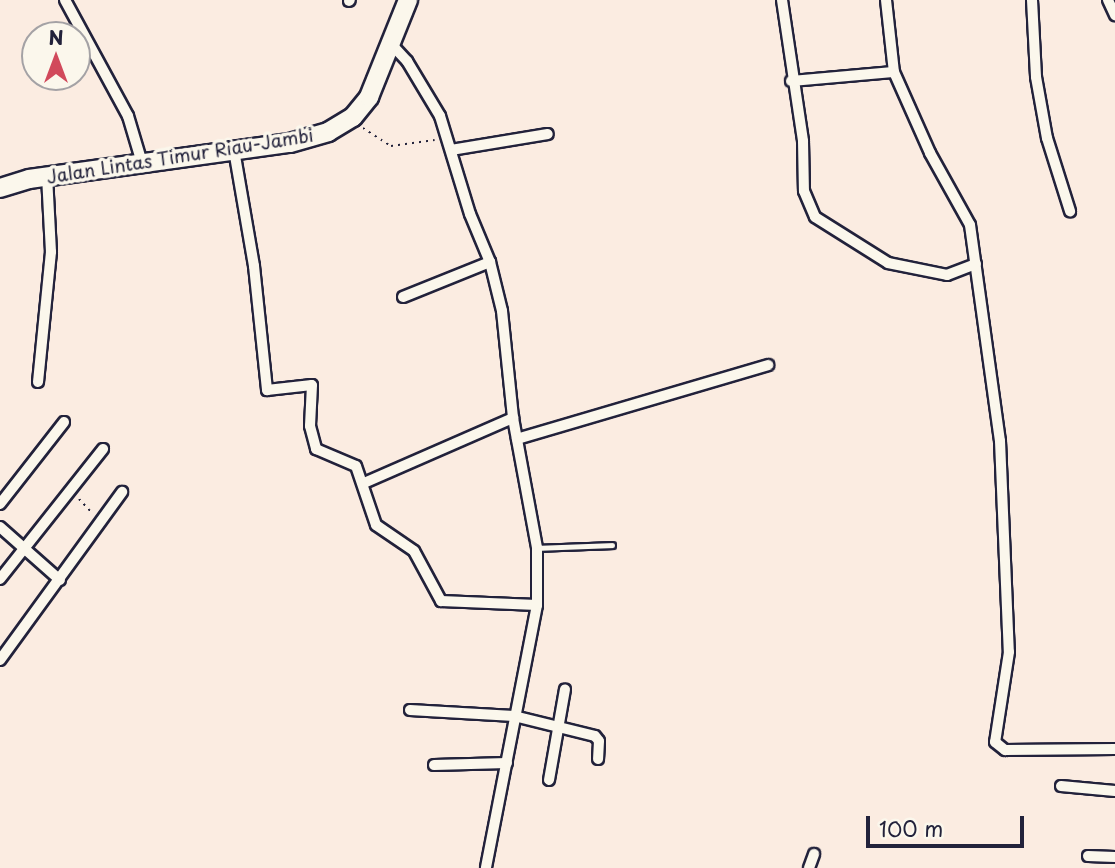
<!DOCTYPE html>
<html>
<head>
<meta charset="utf-8">
<style>
  body { margin:0 }
  #map { position:relative; width:1115px; height:868px; overflow:hidden; background:#fbece1; font-family:"Playpen Sans",sans-serif }
  div>[style] { position:absolute }
  .path>* { height:2px; margin-top:-1px; transform-origin:0; background:repeating-linear-gradient(90deg,#22223b 0 2px,transparent 0 7px) }
  .roads { filter:drop-shadow(2px 0 #22223b) drop-shadow(-2px 0 #22223b) drop-shadow(0 2px #22223b) drop-shadow(0 -2px #22223b) }
  .service>* { height:5px; margin:-2.5px; padding:0 2.5px; transform-origin:2.5px; border-radius:2.5px; background:#fbf7ec }
  .minor>* { height:10px; margin:-5px; padding:0 5px; transform-origin:5px; border-radius:5px; background:#fbf7ec }
  .trunk>* { height:18px; margin:-9px; padding:0 9px; transform-origin:9px; border-radius:9px; background:#fbf7ec }
  span { translate:-50% -50%; white-space:nowrap; text-align:center; line-height:1.15; -webkit-text-stroke:7px #fbf7ec; paint-order:stroke }
  .street-label { font-size:18px; color:#22223b }
  .north { position:absolute; left:21px; top:21px; width:70px; height:70px; box-sizing:border-box; background:#fbf7ec; border:2px solid #a4a2a5; border-radius:50%; rotate:0deg; font-size:19px; font-weight:700; line-height:28px; text-align:center; color:#22223b }
  .north::after { content:''; display:block; margin:auto; width:24px; height:32px; background:#d1495b; clip-path:polygon(50% 0,100% 100%,50% 72%,0 100%) }
  .scale { position:absolute; left:866px; top:816px; width:158px; height:32px; box-sizing:border-box; border:4px solid #22223b; border-top:0; padding-left:9px; font-size:21px; line-height:24px; white-space:nowrap; color:#22223b; -webkit-text-stroke:5px #fbf7ec; paint-order:stroke }
</style>
</head>
<body>
<div id="map">
  <div class="path">
    <div style="left:363px;top:128px;width:33px;rotate:33deg"></div>
    <div style="left:391px;top:146px;width:44px;rotate:-7.8deg"></div>
    <div style="left:79px;top:499px;width:19px;rotate:47deg"></div>
  </div>
  <div class="roads">
    <div class="service">
      <div style="left:537px;top:548px;width:75px;rotate:-2.3deg"></div>
    </div>
    <div class="minor">
      <div style="left:65px;top:0;width:132px;rotate:61.5deg"></div>
      <div style="left:128px;top:116px;width:49px;rotate:73.4deg"></div>
      <div style="left:782px;top:0;width:143px;rotate:81.5deg"></div>
      <div style="left:803px;top:141px;width:50px;rotate:88.9deg"></div>
      <div style="left:804px;top:191px;width:28px;rotate:67deg"></div>
      <div style="left:815px;top:217px;width:86px;rotate:32.2deg"></div>
      <div style="left:888px;top:263px;width:60px;rotate:11.5deg"></div>
      <div style="left:947px;top:275px;width:31px;rotate:-21deg"></div>
      <div style="left:886px;top:0;width:72px;rotate:83.7deg"></div>
      <div style="left:894px;top:72px;width:89px;rotate:66deg"></div>
      <div style="left:930px;top:153px;width:82px;rotate:60.9deg"></div>
      <div style="left:970px;top:225px;width:218px;rotate:82.1deg"></div>
      <div style="left:1000px;top:441px;width:211px;rotate:87.6deg"></div>
      <div style="left:1009px;top:652px;width:91px;rotate:98.8deg"></div>
      <div style="left:995px;top:742px;width:13px;rotate:39deg"></div>
      <div style="left:1005px;top:750px;width:110px;rotate:-0.5deg"></div>
      <div style="left:1032px;top:0;width:77px;rotate:87deg"></div>
      <div style="left:1036px;top:77px;width:62px;rotate:79.8deg"></div>
      <div style="left:1047px;top:138px;width:77px;rotate:72.5deg"></div>
      <div style="left:1108px;top:0;width:17px;rotate:65deg"></div>
      <div style="left:349px;top:1px;width:1px;rotate:-45deg"></div>
      <div style="left:393px;top:46px;width:21px;rotate:47deg"></div>
      <div style="left:407px;top:61px;width:64px;rotate:59deg"></div>
      <div style="left:440px;top:116px;width:102px;rotate:73deg"></div>
      <div style="left:470px;top:214px;width:52px;rotate:67.4deg"></div>
      <div style="left:490px;top:262px;width:50px;rotate:76.2deg"></div>
      <div style="left:502px;top:311px;width:108px;rotate:84.1deg"></div>
      <div style="left:513px;top:418px;width:132px;rotate:79.5deg"></div>
      <div style="left:537px;top:548px;width:57px;rotate:90deg"></div>
      <div style="left:537px;top:605px;width:268px;rotate:101deg"></div>
      <div style="left:791px;top:81px;width:103px;rotate:-5deg"></div>
      <div style="left:234px;top:150px;width:118px;rotate:80.2deg"></div>
      <div style="left:254px;top:266px;width:125px;rotate:84deg"></div>
      <div style="left:267px;top:390px;width:45px;rotate:-6.3deg"></div>
      <div style="left:312px;top:385px;width:41px;rotate:92.8deg"></div>
      <div style="left:310px;top:426px;width:24px;rotate:75deg"></div>
      <div style="left:316px;top:449px;width:43px;rotate:23deg"></div>
      <div style="left:356px;top:466px;width:62px;rotate:71.3deg"></div>
      <div style="left:376px;top:525px;width:46px;rotate:34.4deg"></div>
      <div style="left:414px;top:551px;width:57px;rotate:61.6deg"></div>
      <div style="left:441px;top:601px;width:96px;rotate:2.4deg"></div>
      <div style="left:451px;top:150px;width:98px;rotate:-9.4deg"></div>
      <div style="left:403px;top:297px;width:94px;rotate:-21.9deg"></div>
      <div style="left:38px;top:382px;width:131px;rotate:-84.3deg"></div>
      <div style="left:51px;top:252px;width:76px;rotate:-93deg"></div>
      <div style="left:517px;top:439px;width:262px;rotate:-16.4deg"></div>
      <div style="left:364px;top:483px;width:163px;rotate:-23.6deg"></div>
      <div style="left:0;top:504px;width:104px;rotate:-52deg"></div>
      <div style="left:0;top:527px;width:80px;rotate:41.5deg"></div>
      <div style="left:0;top:579px;width:166px;rotate:-51.6deg"></div>
      <div style="left:0;top:660px;width:208px;rotate:-54deg"></div>
      <div style="left:410px;top:710px;width:104px;rotate:3.3deg"></div>
      <div style="left:514px;top:716px;width:83px;rotate:13.9deg"></div>
      <div style="left:595px;top:736px;width:6px;rotate:51deg"></div>
      <div style="left:599px;top:741px;width:18px;rotate:93deg"></div>
      <div style="left:434px;top:765px;width:73px;rotate:-1.6deg"></div>
      <div style="left:549px;top:780px;width:92px;rotate:-80deg"></div>
      <div style="left:1061px;top:786px;width:54px;rotate:5.3deg"></div>
      <div style="left:1088px;top:856px;width:27px;rotate:2deg"></div>
      <div style="left:809px;top:868px;width:15px;rotate:-70deg"></div>
    </div>
    <div class="trunk">
      <div style="left:0;top:188px;width:30px;rotate:-17deg"></div>
      <div style="left:29px;top:179px;width:263px;rotate:-7.9deg"></div>
      <div style="left:290px;top:143px;width:40px;rotate:-16deg"></div>
      <div style="left:328px;top:132px;width:29px;rotate:-31deg"></div>
      <div style="left:353px;top:117px;width:26px;rotate:-51deg"></div>
      <div style="left:369px;top:97px;width:105px;rotate:-68.1deg"></div>
    </div>
  </div>
  <div class="street-label">
    <span style="left:180px;top:156px;rotate:-9deg">Jalan Lintas Timur Riau-Jambi</span>
  </div>
  <div class="north">N</div>
  <div class="scale">100 m</div>
</div>
</body>
</html>
